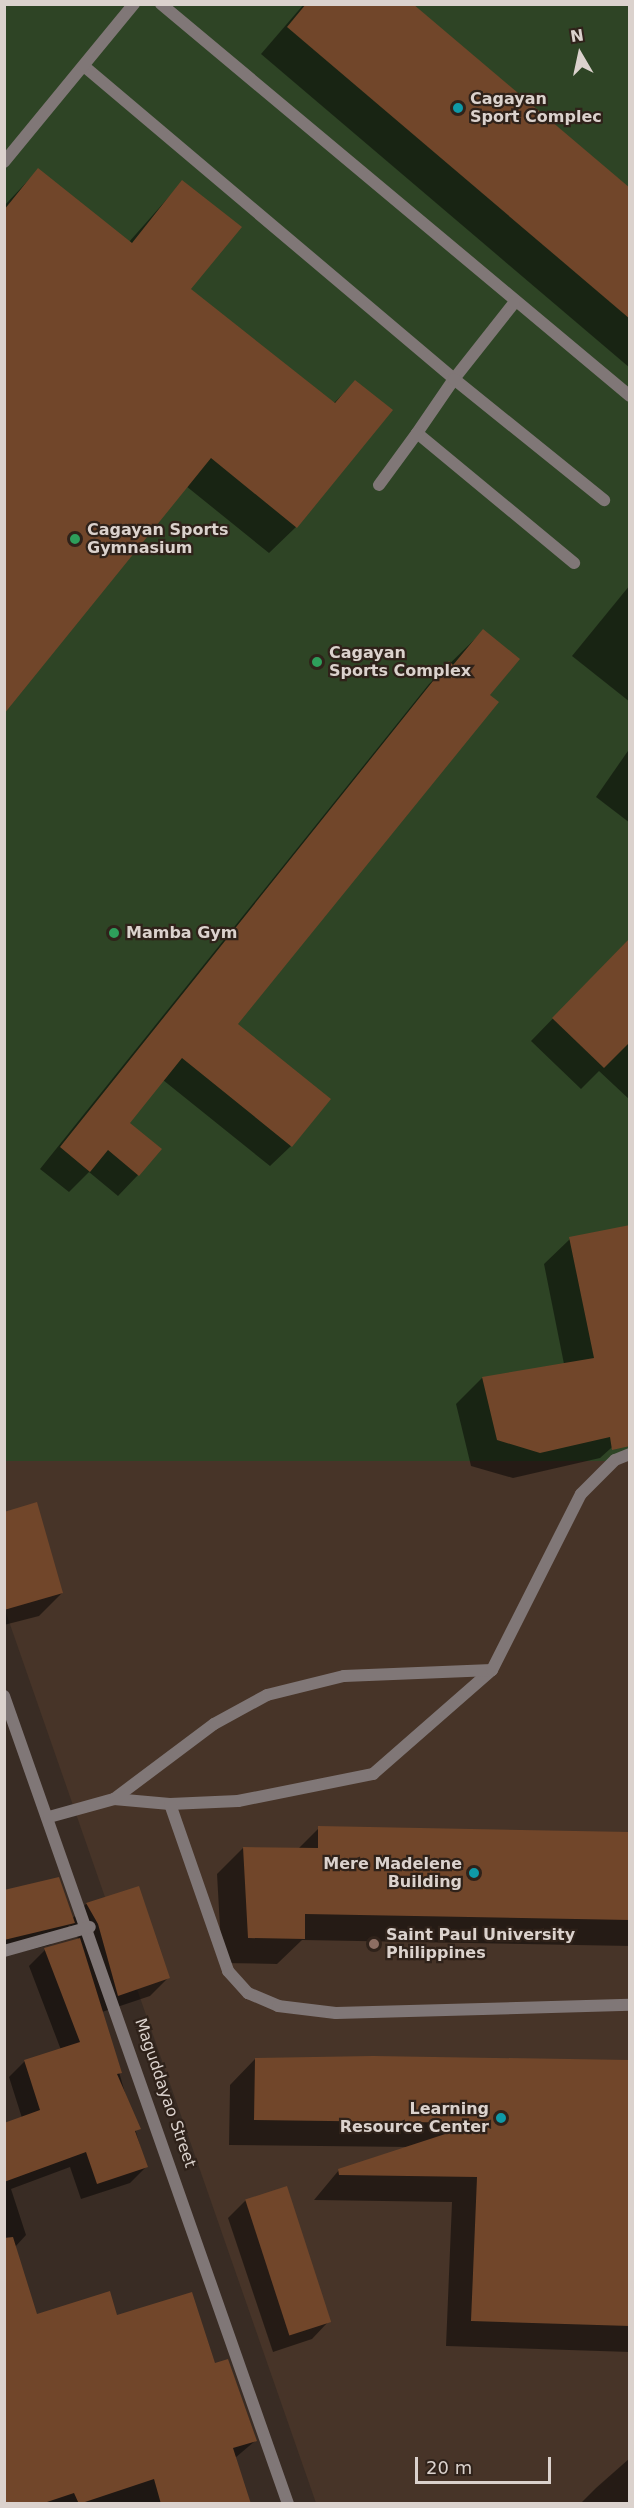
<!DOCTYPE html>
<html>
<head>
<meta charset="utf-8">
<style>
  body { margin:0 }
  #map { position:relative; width:634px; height:2508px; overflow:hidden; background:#392c24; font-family:"DejaVu Sans",sans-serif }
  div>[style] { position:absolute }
  .built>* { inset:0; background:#473428 }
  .green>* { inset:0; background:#2e4425; transform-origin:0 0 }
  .shadow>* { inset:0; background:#0007 }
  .building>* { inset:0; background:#71462a; transform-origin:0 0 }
  .lane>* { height:12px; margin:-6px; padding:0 6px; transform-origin:6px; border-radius:6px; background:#807777 }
  .street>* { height:12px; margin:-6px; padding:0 6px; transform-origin:6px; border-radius:6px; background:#807777 }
  .dots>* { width:16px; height:16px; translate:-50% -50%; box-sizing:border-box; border:3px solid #2f221a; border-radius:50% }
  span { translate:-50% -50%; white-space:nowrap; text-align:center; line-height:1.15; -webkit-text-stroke:4.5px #2f221a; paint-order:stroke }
  .poi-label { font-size:16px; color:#dbd2cd; font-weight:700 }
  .left { translate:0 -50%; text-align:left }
  .right { translate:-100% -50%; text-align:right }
  .street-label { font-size:16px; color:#dbd2cd }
  .frame { position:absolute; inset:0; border:6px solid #dbd2cd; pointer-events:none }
  .north { position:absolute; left:550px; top:24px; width:60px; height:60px; -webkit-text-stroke:4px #2f221a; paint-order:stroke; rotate:351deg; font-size:16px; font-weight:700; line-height:24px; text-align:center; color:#dbd2cd }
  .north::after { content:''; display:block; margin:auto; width:21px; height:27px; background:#dbd2cd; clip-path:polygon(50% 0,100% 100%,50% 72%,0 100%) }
  .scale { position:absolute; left:415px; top:2457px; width:136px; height:27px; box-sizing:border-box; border:3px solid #dbd2cd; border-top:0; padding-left:8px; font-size:18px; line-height:21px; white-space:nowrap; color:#dbd2cd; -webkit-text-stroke:4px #2f221a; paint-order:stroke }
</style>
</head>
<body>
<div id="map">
  <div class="built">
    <div style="clip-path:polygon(629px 1319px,629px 2503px,316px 2503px,5px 1610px,4px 1461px)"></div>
  </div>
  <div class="green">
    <div style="left:4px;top:5px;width:626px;height:1456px"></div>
  </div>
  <div class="shadow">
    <div style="clip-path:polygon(304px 4px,411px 4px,630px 190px,630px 368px,261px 54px)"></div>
    <div style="clip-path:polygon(38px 170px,129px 242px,182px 182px,189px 290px,333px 404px,355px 382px,296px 527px,269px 553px,186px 486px,4px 712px,4px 206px)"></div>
    <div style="clip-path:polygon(630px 585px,630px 702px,572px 656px)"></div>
    <div style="clip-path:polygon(483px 631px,235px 1024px,291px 1146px,270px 1166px,163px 1080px,128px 1123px,138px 1175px,118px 1196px,89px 1172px,69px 1192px,40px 1169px,429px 684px)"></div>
    <div style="clip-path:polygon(630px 748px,630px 823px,596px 797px)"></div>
    <div style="clip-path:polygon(630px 939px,630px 1100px,599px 1071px,581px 1089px,531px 1041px)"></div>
    <div style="clip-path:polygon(570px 1239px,630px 1431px,600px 1458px,513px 1478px,471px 1466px,456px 1404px,482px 1378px,564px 1364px,544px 1264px)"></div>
    <div style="clip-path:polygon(4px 1513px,62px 1593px,39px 1616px,4px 1625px)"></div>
    <div style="clip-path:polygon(319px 1828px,630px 1834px,630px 1946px,302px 1940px,277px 1964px,222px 1963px,217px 1874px,243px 1848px,298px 1849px)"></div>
    <div style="clip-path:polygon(138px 1888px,168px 1978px,150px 1996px,102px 2012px,146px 2167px,130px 2183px,81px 2199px,70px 2167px,11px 2189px,26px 2235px,15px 2247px,36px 2316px,116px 2317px,214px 2365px,255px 2441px,235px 2458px,250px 2504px,4px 2504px,4px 2124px,22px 2118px,9px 2077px,25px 2061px,61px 2050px,29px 1966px,45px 1950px,79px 1940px,70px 1925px,50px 1945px,4px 1956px,4px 1891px,72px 1919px,86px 1904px)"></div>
    <div style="clip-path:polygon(255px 2059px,630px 2063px,630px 2352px,446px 2346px,452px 2202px,314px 2200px,339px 2170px,408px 2147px,229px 2145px,230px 2085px)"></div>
    <div style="clip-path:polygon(246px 2200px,329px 2321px,312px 2339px,273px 2352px,228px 2218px)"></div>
    <div style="clip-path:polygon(630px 2458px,630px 2504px,580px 2504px,596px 2488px)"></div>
  </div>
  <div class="building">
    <div style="clip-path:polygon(306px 4px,413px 4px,630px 188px,630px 319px,287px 27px)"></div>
    <div style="clip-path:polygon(38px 168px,132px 243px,182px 180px,242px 227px,191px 289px,335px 403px,355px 380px,393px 410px,297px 528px,211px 458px,4px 714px,4px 210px)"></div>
    <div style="clip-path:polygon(483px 629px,520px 659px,490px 695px,499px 702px,238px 1024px,331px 1099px,292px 1147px,182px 1058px,130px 1123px,162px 1149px,139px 1176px,108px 1150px,90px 1172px,60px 1147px,449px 661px,453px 665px)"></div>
    <div style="clip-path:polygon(630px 938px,630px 1042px,604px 1068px,552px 1018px)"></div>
    <div style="clip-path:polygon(630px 1225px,630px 1446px,612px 1450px,610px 1437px,540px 1453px,497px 1440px,482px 1377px,594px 1358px,569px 1237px)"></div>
    <div style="clip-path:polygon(37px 1502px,63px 1593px,4px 1610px,4px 1512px)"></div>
    <div style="clip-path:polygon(318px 1826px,630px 1832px,630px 1920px,305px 1914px,305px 1939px,248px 1938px,243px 1847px,318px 1848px)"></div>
    <div style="clip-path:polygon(59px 1877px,75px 1923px,4px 1940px,4px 1890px)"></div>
    <div style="clip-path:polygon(139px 1886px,170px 1978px,118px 1996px,98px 1924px,86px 1903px)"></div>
    <div style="clip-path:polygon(80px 1938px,122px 2073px,117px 2074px,141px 2129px,135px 2131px,148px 2167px,97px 2184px,86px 2152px,4px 2182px,4px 2123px,40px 2110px,24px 2060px,80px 2042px,44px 1948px)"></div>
    <div style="clip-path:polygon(373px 2056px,630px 2060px,630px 2326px,471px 2321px,477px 2177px,339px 2175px,338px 2169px,479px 2123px,254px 2120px,255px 2058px)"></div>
    <div style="left:287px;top:2186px;width:143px;height:44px;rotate:72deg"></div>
    <div style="clip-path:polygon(13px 2237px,37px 2314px,110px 2291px,117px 2315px,192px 2292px,215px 2363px,228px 2359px,257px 2441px,233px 2448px,251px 2504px,161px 2504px,154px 2479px,79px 2504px,74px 2493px,41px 2504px,4px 2504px,4px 2238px)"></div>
  </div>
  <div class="lane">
    <div style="left:161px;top:4px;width:611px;rotate:39.89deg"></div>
    <div style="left:85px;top:67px;width:483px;rotate:40.2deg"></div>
    <div style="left:454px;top:379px;width:65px;rotate:124.4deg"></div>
    <div style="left:417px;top:433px;width:204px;rotate:39.6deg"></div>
    <div style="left:4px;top:162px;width:205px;rotate:-50.6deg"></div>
    <div style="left:514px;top:303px;width:97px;rotate:128.3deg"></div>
    <div style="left:454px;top:379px;width:193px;rotate:38.9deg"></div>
    <div style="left:379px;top:485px;width:64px;rotate:-53.8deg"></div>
    <div style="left:4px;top:1696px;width:856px;rotate:70.63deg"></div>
    <div style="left:114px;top:1799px;width:56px;rotate:5.1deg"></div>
    <div style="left:170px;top:1804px;width:68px;rotate:-2.5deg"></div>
    <div style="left:238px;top:1801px;width:138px;rotate:-11.3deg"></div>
    <div style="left:373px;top:1774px;width:158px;rotate:-41.2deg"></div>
    <div style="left:170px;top:1804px;width:177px;rotate:70.8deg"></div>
    <div style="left:228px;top:1971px;width:30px;rotate:48deg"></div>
    <div style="left:248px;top:1993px;width:33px;rotate:23deg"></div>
    <div style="left:278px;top:2006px;width:58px;rotate:6.9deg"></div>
    <div style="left:336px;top:2013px;width:294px;rotate:-1.6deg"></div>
    <div style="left:49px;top:1817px;width:67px;rotate:-15.5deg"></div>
    <div style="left:114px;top:1799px;width:125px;rotate:-36.9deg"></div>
    <div style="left:214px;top:1724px;width:60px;rotate:-28.7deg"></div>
    <div style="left:267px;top:1695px;width:79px;rotate:-13.9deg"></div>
    <div style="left:344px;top:1676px;width:148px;rotate:-2.3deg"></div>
    <div style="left:492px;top:1670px;width:197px;rotate:-63.2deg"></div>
    <div style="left:581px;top:1494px;width:48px;rotate:-45deg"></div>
    <div style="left:615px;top:1460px;width:16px;rotate:-22deg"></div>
  </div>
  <div class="street">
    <div style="left:4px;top:1951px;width:89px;rotate:-15.6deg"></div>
  </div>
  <div class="dots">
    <div style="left:458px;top:108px;background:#0f9aa8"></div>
    <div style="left:75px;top:539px;background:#2e9e5b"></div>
    <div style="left:317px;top:662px;background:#2e9e5b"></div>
    <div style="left:114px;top:933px;background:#2e9e5b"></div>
    <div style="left:474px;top:1873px;background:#0f9aa8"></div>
    <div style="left:374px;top:1944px;background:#8d6e63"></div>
    <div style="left:501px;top:2118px;background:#0f9aa8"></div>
  </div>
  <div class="poi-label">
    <span class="left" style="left:470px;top:108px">Cagayan<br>Sport Complec</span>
    <span class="left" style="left:87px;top:539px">Cagayan Sports<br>Gymnasium</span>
    <span class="left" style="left:329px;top:662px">Cagayan<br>Sports Complex</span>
    <span class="left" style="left:126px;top:933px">Mamba Gym</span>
    <span class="right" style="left:462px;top:1873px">Mere Madelene<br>Building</span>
    <span class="left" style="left:386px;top:1944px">Saint Paul University<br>Philippines</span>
    <span class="right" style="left:489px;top:2118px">Learning<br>Resource Center</span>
  </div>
  <div class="street-label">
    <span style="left:165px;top:2093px;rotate:71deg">Maguddayao Street</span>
  </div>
  <div class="frame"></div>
  <div class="north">N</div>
  <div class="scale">20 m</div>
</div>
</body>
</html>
